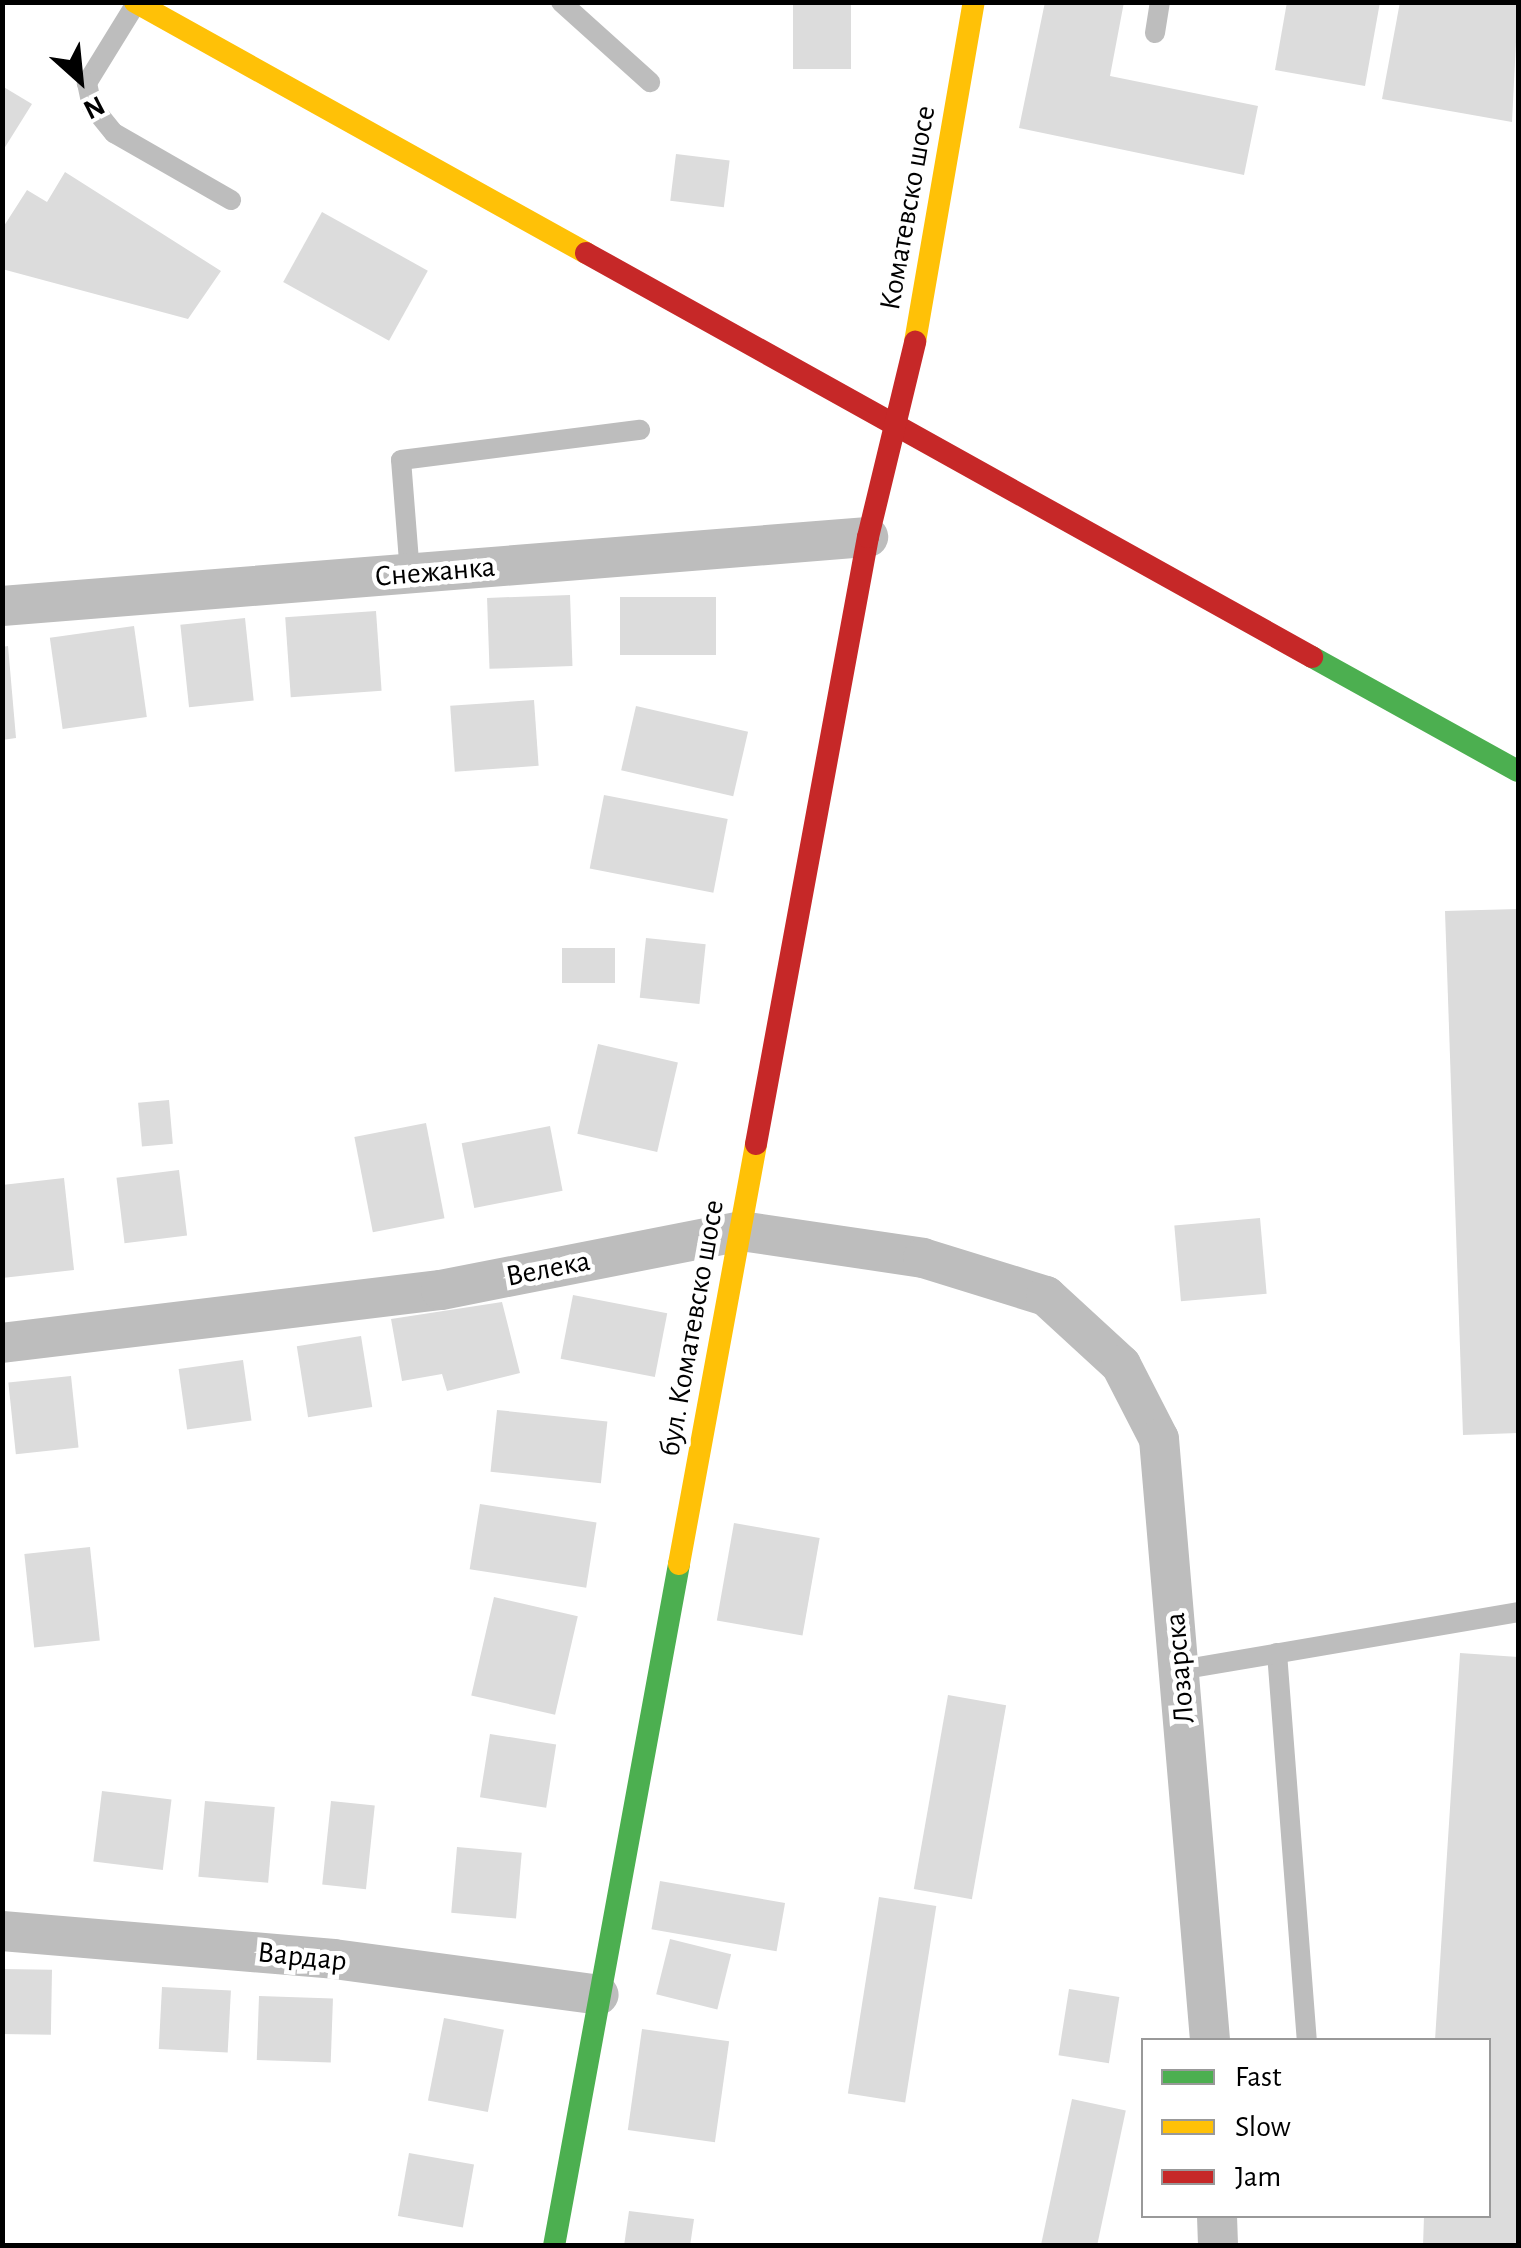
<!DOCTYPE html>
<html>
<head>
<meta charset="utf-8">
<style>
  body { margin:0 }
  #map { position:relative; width:1521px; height:2248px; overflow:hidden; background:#fff; font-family:"Alegreya Sans",sans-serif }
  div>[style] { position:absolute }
  .building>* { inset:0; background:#dcdcdc; transform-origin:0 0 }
  .lane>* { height:20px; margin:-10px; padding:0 10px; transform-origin:10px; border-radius:10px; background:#bdbdbd }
  .street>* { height:40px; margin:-20px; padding:0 20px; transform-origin:20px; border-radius:20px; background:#bdbdbd }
  .fast>* { height:22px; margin:-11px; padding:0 11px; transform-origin:11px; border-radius:11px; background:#4caf50 }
  .slow>* { height:22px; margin:-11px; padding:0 11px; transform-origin:11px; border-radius:11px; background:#ffc107 }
  .jam>* { height:22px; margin:-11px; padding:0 11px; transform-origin:11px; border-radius:11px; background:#c62828 }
  span { translate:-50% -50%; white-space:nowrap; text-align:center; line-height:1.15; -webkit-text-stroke:9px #fff; paint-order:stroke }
  .street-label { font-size:30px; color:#000 }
  .frame { position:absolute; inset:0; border:5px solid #000; pointer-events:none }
  .legend { position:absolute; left:1141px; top:2038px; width:350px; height:180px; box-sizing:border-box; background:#fff; border:2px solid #999; margin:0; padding:12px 18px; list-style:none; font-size:30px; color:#000 }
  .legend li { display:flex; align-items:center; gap:20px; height:50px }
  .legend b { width:50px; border:2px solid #999 }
  .north { position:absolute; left:30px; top:30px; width:100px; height:100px; -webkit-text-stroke:8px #fff; paint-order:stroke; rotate:153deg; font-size:28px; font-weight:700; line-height:40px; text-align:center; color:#000 }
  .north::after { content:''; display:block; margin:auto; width:35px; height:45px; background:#000; clip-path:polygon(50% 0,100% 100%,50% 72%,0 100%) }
</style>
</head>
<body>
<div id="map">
  <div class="building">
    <div style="left:793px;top:2px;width:58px;height:67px"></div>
    <div style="clip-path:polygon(1045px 2px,1124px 2px,1110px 76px,1258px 106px,1244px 175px,1019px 128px)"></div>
    <div style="clip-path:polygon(1287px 2px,1380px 2px,1365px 86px,1275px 70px)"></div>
    <div style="clip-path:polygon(1400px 2px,1518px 2px,1512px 122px,1382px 99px)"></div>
    <div style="clip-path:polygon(2px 86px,32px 104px,2px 152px)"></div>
    <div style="left:676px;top:154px;width:54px;height:47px;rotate:7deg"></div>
    <div style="clip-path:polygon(65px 172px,221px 271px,188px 319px,2px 269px,2px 229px,27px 190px,47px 202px)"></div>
    <div style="left:322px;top:212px;width:121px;height:80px;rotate:29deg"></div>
    <div style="left:570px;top:595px;width:71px;height:83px;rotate:88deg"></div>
    <div style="left:620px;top:597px;width:96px;height:58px"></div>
    <div style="left:376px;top:611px;width:80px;height:91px;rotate:86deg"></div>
    <div style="left:245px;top:618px;width:83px;height:65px;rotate:84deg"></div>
    <div style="left:134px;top:626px;width:92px;height:85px;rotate:82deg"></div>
    <div style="clip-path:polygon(8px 646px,16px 738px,2px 740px,2px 647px)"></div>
    <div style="left:534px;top:700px;width:66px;height:84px;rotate:86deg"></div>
    <div style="left:636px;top:706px;width:115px;height:66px;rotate:13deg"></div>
    <div style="left:604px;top:795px;width:126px;height:75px;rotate:11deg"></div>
    <div style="clip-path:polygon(1518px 909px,1518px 1433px,1463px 1435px,1445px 911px)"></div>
    <div style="left:646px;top:938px;width:60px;height:60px;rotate:6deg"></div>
    <div style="left:615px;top:948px;width:35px;height:53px;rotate:90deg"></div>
    <div style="left:598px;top:1044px;width:82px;height:92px;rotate:13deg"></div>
    <div style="left:169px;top:1100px;width:44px;height:31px;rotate:85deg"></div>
    <div style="left:426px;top:1123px;width:97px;height:73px;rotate:79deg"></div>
    <div style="left:550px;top:1126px;width:66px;height:90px;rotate:79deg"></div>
    <div style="left:179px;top:1170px;width:66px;height:63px;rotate:83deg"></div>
    <div style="clip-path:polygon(64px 1178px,74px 1270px,2px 1278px,2px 1185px)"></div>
    <div style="left:1260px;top:1218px;width:76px;height:86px;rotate:85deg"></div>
    <div style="left:573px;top:1295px;width:96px;height:65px;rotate:11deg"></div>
    <div style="clip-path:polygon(502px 1302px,520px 1373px,447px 1391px,442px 1374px,402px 1381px,391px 1319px)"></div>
    <div style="left:361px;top:1336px;width:72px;height:65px;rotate:81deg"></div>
    <div style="left:243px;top:1360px;width:61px;height:65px;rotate:82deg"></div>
    <div style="left:71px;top:1376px;width:72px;height:63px;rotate:84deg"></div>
    <div style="left:497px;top:1410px;width:111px;height:62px;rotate:6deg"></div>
    <div style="left:480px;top:1504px;width:118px;height:66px;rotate:9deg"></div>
    <div style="left:734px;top:1523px;width:87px;height:99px;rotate:10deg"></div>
    <div style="left:90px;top:1547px;width:94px;height:66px;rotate:84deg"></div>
    <div style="left:494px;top:1597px;width:86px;height:101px;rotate:13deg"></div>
    <div style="clip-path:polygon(1460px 1653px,1518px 1657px,1518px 2246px,1423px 2246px,1424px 2216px,1488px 2216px,1488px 2040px,1435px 2040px)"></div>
    <div style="left:948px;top:1695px;width:59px;height:197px;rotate:10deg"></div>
    <div style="left:490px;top:1734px;width:67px;height:64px;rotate:9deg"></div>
    <div style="left:102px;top:1791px;width:70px;height:71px;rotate:7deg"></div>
    <div style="left:205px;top:1801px;width:70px;height:76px;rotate:5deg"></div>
    <div style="left:331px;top:1801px;width:44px;height:84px;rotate:6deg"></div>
    <div style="left:457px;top:1847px;width:65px;height:66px;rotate:5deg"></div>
    <div style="left:660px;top:1881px;width:127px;height:49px;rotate:10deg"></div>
    <div style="left:879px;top:1897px;width:58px;height:199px;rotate:9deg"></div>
    <div style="left:670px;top:1939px;width:63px;height:57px;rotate:14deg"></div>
    <div style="left:2px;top:1969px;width:50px;height:65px;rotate:1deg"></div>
    <div style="left:162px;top:1987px;width:69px;height:62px;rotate:3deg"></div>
    <div style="left:1069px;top:1989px;width:51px;height:67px;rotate:9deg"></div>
    <div style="left:259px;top:1996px;width:74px;height:64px;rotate:2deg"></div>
    <div style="left:444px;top:2018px;width:61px;height:84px;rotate:11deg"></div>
    <div style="left:642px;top:2029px;width:88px;height:102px;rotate:8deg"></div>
    <div style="left:1072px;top:2099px;width:55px;height:150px;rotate:12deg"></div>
    <div style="left:409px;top:2153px;width:66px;height:64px;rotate:10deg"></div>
    <div style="clip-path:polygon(629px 2211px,694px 2219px,690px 2246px,624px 2246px)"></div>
  </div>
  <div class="lane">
    <div style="left:561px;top:2px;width:120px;rotate:42deg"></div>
    <div style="left:135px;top:5px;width:92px;rotate:121.6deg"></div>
    <div style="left:87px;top:83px;width:24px;rotate:78deg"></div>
    <div style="left:92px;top:106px;width:35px;rotate:51deg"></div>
    <div style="left:114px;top:133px;width:135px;rotate:29.8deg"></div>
    <div style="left:1155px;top:33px;width:31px;rotate:-81deg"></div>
    <div style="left:410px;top:574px;width:114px;rotate:-94.5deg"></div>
    <div style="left:401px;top:460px;width:241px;rotate:-7.2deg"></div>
    <div style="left:1277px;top:1653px;width:388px;rotate:85.6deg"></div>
    <div style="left:1180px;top:1670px;width:343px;rotate:-9.7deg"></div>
  </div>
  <div class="street">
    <div style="left:2px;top:606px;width:869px;rotate:-4.56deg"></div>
    <div style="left:2px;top:1343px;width:442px;rotate:-6.9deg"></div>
    <div style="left:441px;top:1290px;width:306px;rotate:-11.1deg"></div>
    <div style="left:741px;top:1231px;width:184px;rotate:8.4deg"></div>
    <div style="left:923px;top:1258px;width:129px;rotate:17.2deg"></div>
    <div style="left:1046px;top:1296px;width:102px;rotate:42.6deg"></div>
    <div style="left:1121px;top:1365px;width:83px;rotate:62.8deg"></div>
    <div style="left:1159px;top:1439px;width:603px;rotate:85.15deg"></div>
    <div style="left:2px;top:1931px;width:333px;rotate:4.8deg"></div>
    <div style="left:334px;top:1959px;width:267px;rotate:7.7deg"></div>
    <div style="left:1217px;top:2216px;width:30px;rotate:88deg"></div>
  </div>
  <div class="fast">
    <div style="left:1312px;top:657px;width:235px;rotate:29deg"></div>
    <div style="left:554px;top:2246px;width:693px;rotate:-79.61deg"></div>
  </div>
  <div class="slow">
    <div style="left:135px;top:2px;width:516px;rotate:29.1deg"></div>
    <div style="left:915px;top:342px;width:345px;rotate:-80.2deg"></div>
    <div style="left:679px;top:1564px;width:427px;rotate:-79.6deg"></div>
  </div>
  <div class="jam">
    <div style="left:586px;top:253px;width:831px;rotate:29.09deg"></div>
    <div style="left:756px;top:1144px;width:617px;rotate:-79.55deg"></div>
    <div style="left:868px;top:537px;width:201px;rotate:-76.4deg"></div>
  </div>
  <div class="street-label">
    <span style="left:908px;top:208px;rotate:-80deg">Коматевско шосе</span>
    <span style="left:435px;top:572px;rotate:-5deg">Снежанка</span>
    <span style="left:548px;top:1269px;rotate:-11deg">Велека</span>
    <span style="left:692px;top:1328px;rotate:-80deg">бул. Коматевско шосе</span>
    <span style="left:1180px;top:1668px;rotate:-95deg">Лозарска</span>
    <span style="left:302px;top:1957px;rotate:6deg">Вардар</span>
  </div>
  <div class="frame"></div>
  <ul class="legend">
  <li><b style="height:12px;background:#4caf50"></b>Fast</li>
  <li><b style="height:12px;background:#ffc107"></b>Slow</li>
  <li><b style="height:12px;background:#c62828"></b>Jam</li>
  </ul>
  <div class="north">N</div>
</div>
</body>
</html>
